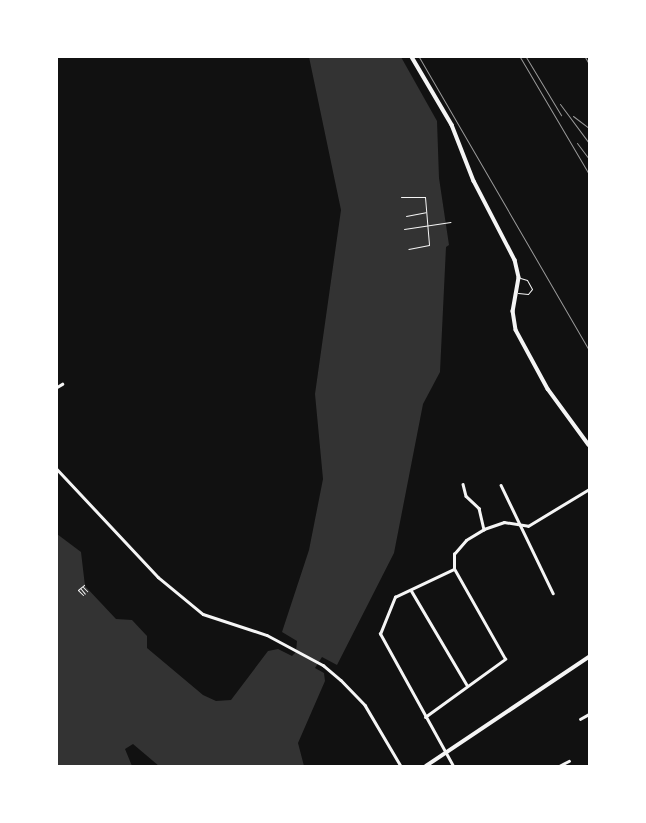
<!DOCTYPE html>
<html>
<head>
<meta charset="utf-8">
<style>
  body { margin:0 }
  #map { position:relative; width:646px; height:823px; overflow:hidden; background:#111; font-family:Inter,sans-serif }
  div>[style] { position:absolute }
  .water>* { inset:0; background:#333 }
  .path>* { height:1px; margin:-0.5px; padding:0 0.5px; transform-origin:0.5px; border-radius:0.5px; background:#f5f5f5 }
  .service>* { height:1px; margin:-0.5px; padding:0 0.5px; transform-origin:0.5px; border-radius:0.5px; background:#f5f5f5 }
  .minor>* { height:2.5px; margin:-1.25px; padding:0 1.25px; transform-origin:1.25px; border-radius:1.25px; background:#f5f5f5 }
  .secondary>* { height:3.5px; margin:-1.75px; padding:0 1.75px; transform-origin:1.75px; border-radius:1.75px; background:#f5f5f5 }
  .rail>* { height:1px; margin:-0.5px; padding:0 0.5px; transform-origin:0.5px; border-radius:0.5px; background:#9a9a9a }
  span { translate:-50% -50%; white-space:nowrap; text-align:center; line-height:1.15; -webkit-text-stroke:3.5px #fff; paint-order:stroke }
  .frame { position:absolute; inset:0; border:58px solid #fff; pointer-events:none }
</style>
</head>
<body>
<div id="map">
  <div class="water">
    <div style="clip-path:polygon(309px 57px,401px 57px,437px 121px,439px 178px,449px 245px,446px 247px,440px 372px,423px 404px,394px 553px,337px 665px,322px 657px,315px 668px,324px 673px,325px 681px,298px 743px,304px 766px,159px 766px,133px 744px,125px 749px,132px 766px,57px 766px,57px 534px,81px 552px,85px 586px,116px 619px,132px 620px,147px 636px,147px 648px,203px 695px,216px 701px,231px 700px,268px 651px,278px 649px,292px 656px,296px 652px,297px 641px,282px 632px,309px 550px,323px 479px,315px 394px,341px 210px)"></div>
  </div>
  <div class="path">
    <div style="left:401px;top:197px;width:24px"></div>
    <div style="left:425px;top:197px;width:48px;rotate:85.2deg"></div>
    <div style="left:429px;top:245px;width:21px;rotate:169deg"></div>
    <div style="left:406px;top:216px;width:20px;rotate:-11deg"></div>
    <div style="left:404px;top:229px;width:47px;rotate:-8.7deg"></div>
    <div style="left:83px;top:587px;width:6px;rotate:45deg"></div>
    <div style="left:81px;top:589px;width:6px;rotate:51deg"></div>
    <div style="left:83px;top:595px;width:7px;rotate:-135deg"></div>
    <div style="left:78px;top:590px;width:8px;rotate:-40deg"></div>
  </div>
  <div class="service">
    <div style="left:518px;top:293px;width:10px;rotate:6deg"></div>
    <div style="left:528px;top:294px;width:6px;rotate:-51deg"></div>
    <div style="left:532px;top:289px;width:10px;rotate:-119deg"></div>
    <div style="left:527px;top:280px;width:7px;rotate:-164deg"></div>
  </div>
  <div class="minor">
    <div style="left:57px;top:387px;width:6px;rotate:-31deg"></div>
    <div style="left:57px;top:469px;width:148px;rotate:46.9deg"></div>
    <div style="left:158px;top:577px;width:58px;rotate:39.4deg"></div>
    <div style="left:203px;top:614px;width:67px;rotate:18.2deg"></div>
    <div style="left:267px;top:635px;width:64px;rotate:28.2deg"></div>
    <div style="left:323px;top:665px;width:23px;rotate:40deg"></div>
    <div style="left:341px;top:680px;width:35px;rotate:46deg"></div>
    <div style="left:365px;top:705px;width:71px;rotate:59.5deg"></div>
    <div style="left:463px;top:484px;width:12px;rotate:76deg"></div>
    <div style="left:466px;top:496px;width:18px;rotate:43deg"></div>
    <div style="left:479px;top:508px;width:22px;rotate:77deg"></div>
    <div style="left:501px;top:485px;width:120px;rotate:64.3deg"></div>
    <div style="left:411px;top:590px;width:110px;rotate:59.5deg"></div>
    <div style="left:425px;top:717px;width:99px;rotate:-35.9deg"></div>
    <div style="left:505px;top:659px;width:103px;rotate:-119.5deg"></div>
    <div style="left:580px;top:719px;width:10px;rotate:-29deg"></div>
    <div style="left:453px;top:766px;width:151px;rotate:-118.9deg"></div>
    <div style="left:380px;top:634px;width:40px;rotate:-68deg"></div>
    <div style="left:395px;top:597px;width:65px;rotate:-25.4deg"></div>
    <div style="left:454px;top:569px;width:15px;rotate:-90deg"></div>
    <div style="left:454px;top:554px;width:18px;rotate:-49deg"></div>
    <div style="left:466px;top:540px;width:21px;rotate:-31deg"></div>
    <div style="left:484px;top:529px;width:21px;rotate:-19deg"></div>
    <div style="left:504px;top:522px;width:24px;rotate:9deg"></div>
    <div style="left:528px;top:526px;width:71px;rotate:-31.2deg"></div>
    <div style="left:559px;top:766px;width:11px;rotate:-27deg"></div>
  </div>
  <div class="secondary">
    <div style="left:412px;top:57px;width:79px;rotate:59.5deg"></div>
    <div style="left:452px;top:125px;width:60px;rotate:68.6deg"></div>
    <div style="left:474px;top:181px;width:89px;rotate:62.6deg"></div>
    <div style="left:515px;top:260px;width:18px;rotate:77deg"></div>
    <div style="left:519px;top:278px;width:34px;rotate:100deg"></div>
    <div style="left:513px;top:311px;width:19px;rotate:81deg"></div>
    <div style="left:516px;top:330px;width:67px;rotate:61.5deg"></div>
    <div style="left:548px;top:389px;width:69px;rotate:53.8deg"></div>
    <div style="left:426px;top:766px;width:196px;rotate:-33.8deg"></div>
  </div>
  <div class="rail">
    <div style="left:419px;top:57px;width:339px;rotate:59.9deg"></div>
    <div style="left:520px;top:57px;width:136px;rotate:59.5deg"></div>
    <div style="left:526px;top:57px;width:68px;rotate:58.9deg"></div>
    <div style="left:585px;top:57px;width:8px;rotate:60deg"></div>
    <div style="left:560px;top:104px;width:49px;rotate:53.4deg"></div>
    <div style="left:573px;top:116px;width:20px;rotate:37deg"></div>
    <div style="left:577px;top:143px;width:20px;rotate:53deg"></div>
  </div>
  <div class="frame"></div>
</div>
</body>
</html>
